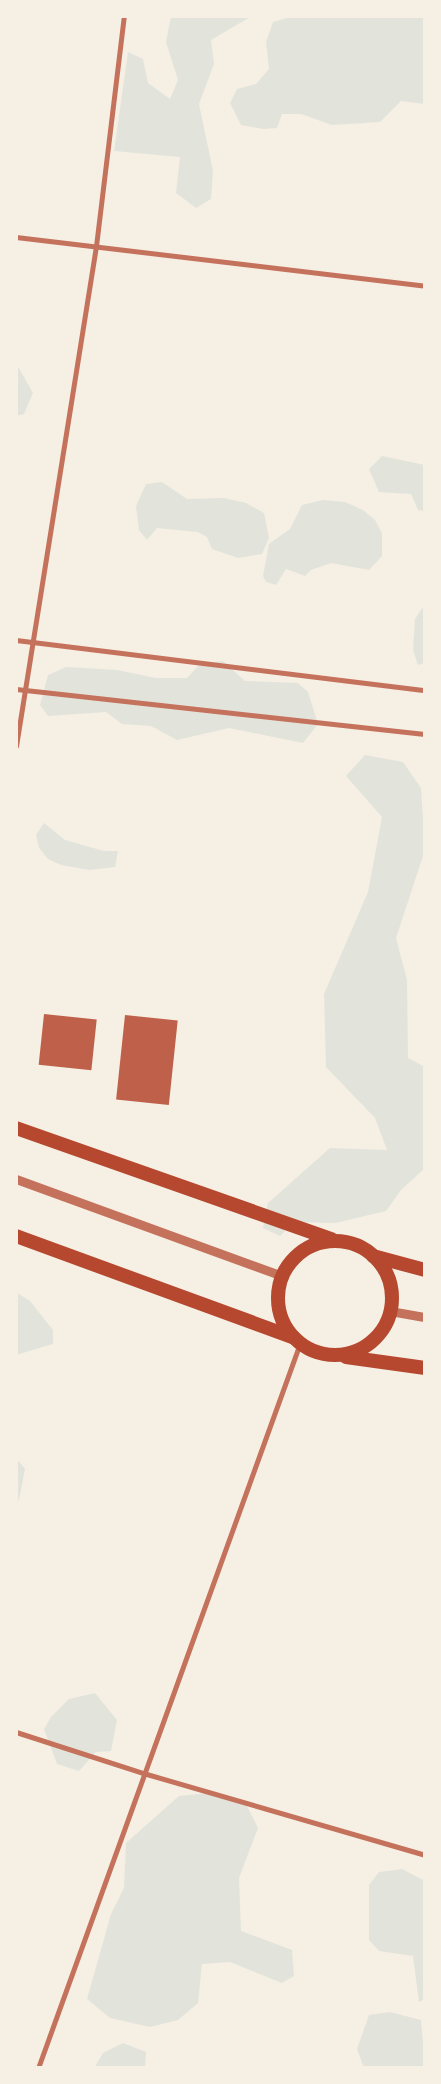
<!DOCTYPE html>
<html>
<head>
<meta charset="utf-8">
<style>
  body { margin:0 }
  #map { position:relative; width:441px; height:2084px; overflow:hidden; background:#f6efe4; font-family:"Open Sans",sans-serif }
  div>[style] { position:absolute }
  .green>* { inset:0; background:#e2e4dc }
  .building>* { inset:0; background:#bf614a; transform-origin:0 0 }
  .minor>* { height:5px; margin:-2.5px; padding:0 2.5px; transform-origin:2.5px; border-radius:2.5px; background:#c5725c }
  .tertiary>* { height:9px; margin:-4.5px; padding:0 4.5px; transform-origin:4.5px; border-radius:4.5px; background:#c5725c }
  .trunk>* { height:14px; margin:-7px; padding:0 7px; transform-origin:7px; border-radius:7px; background:#b5482f }
  .trunk>.ring { margin:-7px; padding:0; box-sizing:content-box; background:none; border:14px solid #b5482f; border-radius:50% }
  span { translate:-50% -50%; white-space:nowrap; text-align:center; line-height:1.15; -webkit-text-stroke:5px #f6efe4; paint-order:stroke }
  .frame { position:absolute; inset:0; border:18px solid #f6efe4; pointer-events:none }
</style>
</head>
<body>
<div id="map">
  <div class="green">
    <div style="clip-path:polygon(171px 16px,252px 16px,211px 40px,214px 64px,199px 104px,213px 171px,211px 199px,196px 208px,176px 193px,180px 157px,114px 151px,128px 52px,143px 59px,148px 83px,170px 99px,178px 80px,166px 42px)"></div>
    <div style="clip-path:polygon(293px 16px,425px 16px,425px 104px,401px 101px,380px 122px,332px 125px,301px 114px,282px 114px,277px 128px,263px 129px,241px 125px,230px 103px,237px 89px,256px 84px,269px 69px,266px 42px,273px 22px)"></div>
    <div style="clip-path:polygon(16px 363px,33px 393px,24px 414px,16px 416px)"></div>
    <div style="clip-path:polygon(382px 456px,425px 465px,425px 511px,418px 510px,411px 494px,379px 492px,369px 469px)"></div>
    <div style="clip-path:polygon(162px 482px,187px 499px,224px 498px,246px 503px,264px 513px,269px 538px,262px 554px,238px 558px,212px 549px,207px 537px,198px 532px,157px 528px,147px 540px,139px 530px,136px 506px,146px 484px)"></div>
    <div style="clip-path:polygon(323px 500px,345px 502px,363px 510px,375px 520px,382px 533px,382px 556px,369px 570px,331px 563px,311px 570px,305px 576px,286px 569px,276px 585px,266px 582px,263px 576px,269px 544px,290px 529px,302px 505px)"></div>
    <div style="clip-path:polygon(425px 604px,425px 663px,418px 665px,413px 650px,415px 619px)"></div>
    <div style="clip-path:polygon(223px 661px,245px 681px,298px 683px,308px 692px,318px 724px,303px 743px,229px 728px,177px 740px,151px 726px,122px 724px,106px 712px,48px 716px,40px 705px,48px 675px,66px 667px,117px 670px,156px 678px,187px 678px,200px 664px)"></div>
    <div style="clip-path:polygon(365px 755px,403px 762px,421px 788px,425px 850px,396px 938px,407px 980px,408px 1058px,425px 1067px,425px 1168px,401px 1190px,386px 1211px,335px 1223px,294px 1222px,280px 1236px,263px 1228px,268px 1203px,330px 1148px,387px 1150px,375px 1118px,326px 1067px,324px 994px,368px 892px,382px 817px,346px 776px)"></div>
    <div style="clip-path:polygon(44px 823px,65px 840px,104px 851px,118px 851px,115px 867px,89px 870px,61px 865px,48px 859px,39px 848px,36px 835px)"></div>
    <div style="clip-path:polygon(16px 1292px,30px 1301px,53px 1330px,53px 1344px,16px 1355px)"></div>
    <div style="clip-path:polygon(16px 1458px,25px 1469px,19px 1500px,16px 1500px)"></div>
    <div style="clip-path:polygon(95px 1693px,117px 1720px,111px 1751px,96px 1752px,79px 1771px,57px 1764px,44px 1729px,51px 1717px,69px 1699px)"></div>
    <div style="clip-path:polygon(208px 1793px,247px 1806px,258px 1828px,239px 1878px,241px 1931px,292px 1950px,294px 1976px,282px 1983px,230px 1962px,202px 1964px,198px 2003px,178px 2020px,150px 2027px,110px 2018px,87px 1999px,111px 1914px,124px 1888px,126px 1843px,179px 1796px)"></div>
    <div style="clip-path:polygon(402px 1869px,425px 1881px,425px 1999px,419px 2002px,413px 1956px,379px 1951px,369px 1940px,369px 1885px,379px 1872px)"></div>
    <div style="clip-path:polygon(390px 2012px,421px 2020px,425px 2068px,364px 2068px,357px 2049px,369px 2015px)"></div>
    <div style="clip-path:polygon(123px 2043px,146px 2052px,145px 2068px,94px 2068px,103px 2053px)"></div>
  </div>
  <div class="building">
    <div style="left:44px;top:1014px;width:53px;height:51px;rotate:6deg"></div>
    <div style="left:125px;top:1015px;width:53px;height:85px;rotate:6deg"></div>
  </div>
  <div class="minor">
    <div style="left:16px;top:237px;width:412px;rotate:6.8deg"></div>
    <div style="left:16px;top:640px;width:412px;rotate:7deg"></div>
    <div style="left:16px;top:689px;width:411px;rotate:6.3deg"></div>
    <div style="left:16px;top:746px;width:506px;rotate:-80.91deg"></div>
    <div style="left:96px;top:246px;width:232px;rotate:-83.1deg"></div>
    <div style="left:16px;top:1732px;width:133px;rotate:17.9deg"></div>
    <div style="left:143px;top:1773px;width:294px;rotate:16.2deg"></div>
    <div style="left:38px;top:2068px;width:771px;rotate:-70.13deg"></div>
  </div>
  <div class="tertiary">
    <div style="left:16px;top:1179px;width:283px;rotate:20deg"></div>
    <div style="left:390px;top:1311px;width:36px;rotate:10deg"></div>
  </div>
  <div class="trunk">
    <div style="left:16px;top:1128px;width:335px;rotate:19.4deg"></div>
    <div style="left:16px;top:1236px;width:296px;rotate:20.1deg"></div>
    <div class="ring" style="left:278px;top:1241px;width:100px;height:100px"></div>
    <div style="left:373px;top:1256px;width:54px;rotate:15.1deg"></div>
    <div style="left:346px;top:1357px;width:80px;rotate:7.9deg"></div>
  </div>
  <div class="frame"></div>
</div>
</body>
</html>
